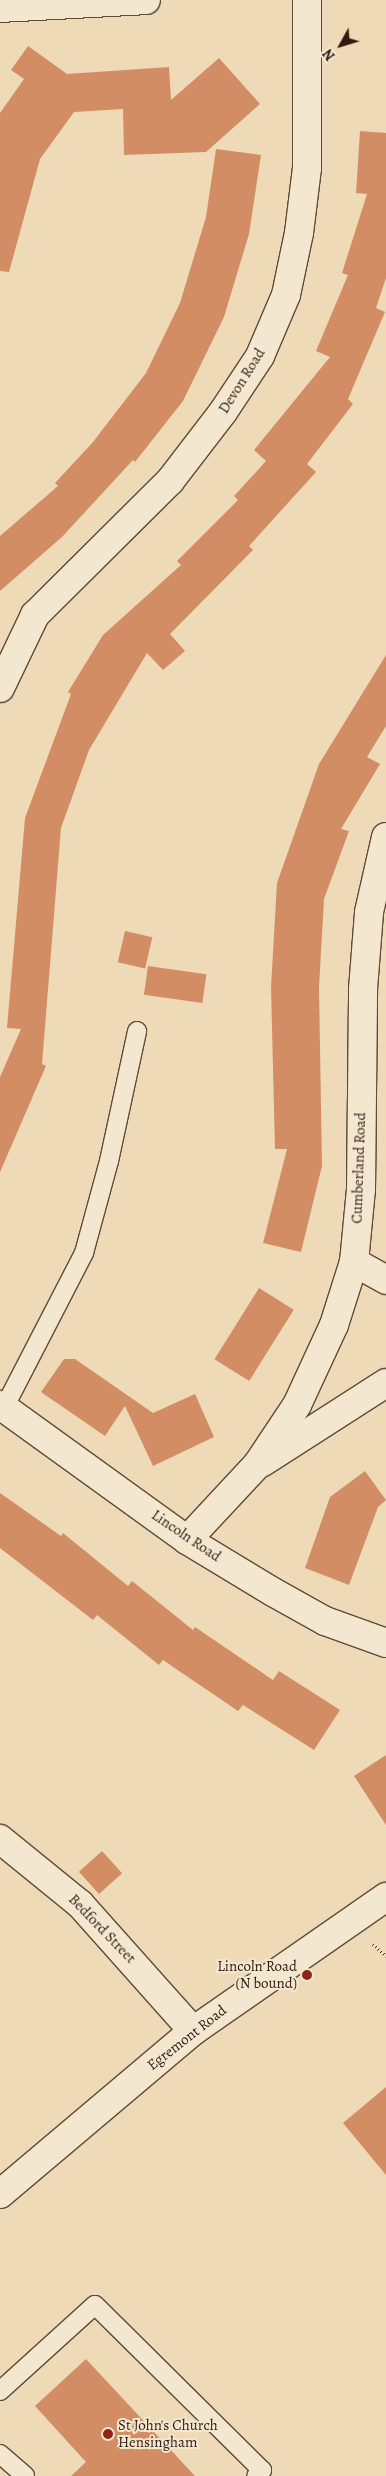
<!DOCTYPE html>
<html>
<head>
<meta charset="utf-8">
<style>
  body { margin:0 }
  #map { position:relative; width:386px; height:2476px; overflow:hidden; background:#eedab6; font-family:Alegreya,serif }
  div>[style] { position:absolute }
  .building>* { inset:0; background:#d38d64; transform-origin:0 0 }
  .path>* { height:3px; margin-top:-1.5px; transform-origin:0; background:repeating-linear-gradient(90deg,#311a11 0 1px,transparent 0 3.5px) }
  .roads { filter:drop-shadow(1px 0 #604a3a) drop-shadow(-1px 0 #604a3a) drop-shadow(0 1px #604a3a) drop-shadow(0 -1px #604a3a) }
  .lane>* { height:18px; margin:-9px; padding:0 9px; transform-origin:9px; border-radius:9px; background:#f4e7d0 }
  .street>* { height:28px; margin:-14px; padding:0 14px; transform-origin:14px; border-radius:14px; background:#f4e7d0 }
  .secondary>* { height:28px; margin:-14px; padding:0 14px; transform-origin:14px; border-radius:14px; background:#f4e7d0 }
  .dots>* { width:14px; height:14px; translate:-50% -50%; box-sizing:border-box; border:2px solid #f4e7d0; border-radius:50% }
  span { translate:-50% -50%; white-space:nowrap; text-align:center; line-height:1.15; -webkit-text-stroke:4px #f4e7d0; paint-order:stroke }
  .street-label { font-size:15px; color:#311a11 }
  .poi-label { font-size:15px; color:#311a11 }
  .right { translate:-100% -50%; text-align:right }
  .left { translate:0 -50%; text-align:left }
  .north { position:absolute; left:316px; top:20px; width:50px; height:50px; -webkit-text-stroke:4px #f4e7d0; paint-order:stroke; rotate:231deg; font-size:14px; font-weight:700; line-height:20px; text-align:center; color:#311a11 }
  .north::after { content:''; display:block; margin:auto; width:18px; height:22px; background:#311a11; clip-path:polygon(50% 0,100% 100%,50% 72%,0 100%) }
</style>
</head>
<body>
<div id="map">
  <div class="building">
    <div style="clip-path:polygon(28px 46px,67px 74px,169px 67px,171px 100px,219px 58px,260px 104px,206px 152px,124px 155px,123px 109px,74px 112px,40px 159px,9px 272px,0 271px,0 113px,24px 79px,11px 70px)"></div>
    <div style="clip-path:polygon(360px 131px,386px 133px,386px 278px,376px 308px,385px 312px,348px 399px,353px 404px,307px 464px,316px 472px,249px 546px,253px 550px,170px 634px,185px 651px,163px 670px,147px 653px,89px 750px,61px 828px,42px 1064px,46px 1066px,0 1172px,0 1077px,21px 1029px,7px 1028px,25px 818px,71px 694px,68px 692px,103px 635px,181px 565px,177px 561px,238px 500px,234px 496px,266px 461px,254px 450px,330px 357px,316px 351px,348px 275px,342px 273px,367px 194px,356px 193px)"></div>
    <div style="clip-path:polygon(216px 149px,261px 155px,249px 234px,224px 317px,183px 401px,135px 462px,133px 460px,62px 537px,0 591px,0 536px,58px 486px,55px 483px,93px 442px,146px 373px,180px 303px,206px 217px)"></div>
    <div style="clip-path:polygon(386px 655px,386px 726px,367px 757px,380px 764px,341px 829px,349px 831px,324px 899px,319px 987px,322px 1166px,301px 1252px,263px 1243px,287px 1149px,275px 1149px,271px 987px,277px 883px,319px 764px)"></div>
    <div style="left:125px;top:931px;width:28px;height:32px;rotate:13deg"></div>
    <div style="left:148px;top:966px;width:59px;height:29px;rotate:8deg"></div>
    <div style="left:259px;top:1288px;width:41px;height:84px;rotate:32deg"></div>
    <div style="clip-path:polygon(64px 1359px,75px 1359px,153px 1413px,195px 1394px,214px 1437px,153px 1466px,125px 1406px,105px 1436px,41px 1392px)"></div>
    <div style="clip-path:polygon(365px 1471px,386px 1500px,378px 1507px,349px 1585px,305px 1568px,330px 1497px)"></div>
    <div style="clip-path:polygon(0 1493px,61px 1536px,63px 1533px,128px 1586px,132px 1581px,193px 1630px,195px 1627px,273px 1680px,279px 1671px,340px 1710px,314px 1750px,243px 1705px,238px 1711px,163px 1660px,159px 1665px,97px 1615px,93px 1620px,0 1548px)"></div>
    <div style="clip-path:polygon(386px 1755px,386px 1825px,354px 1776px)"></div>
    <div style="left:102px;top:1851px;width:30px;height:31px;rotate:48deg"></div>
    <div style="clip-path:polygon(386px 2087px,386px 2175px,343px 2123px)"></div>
    <div style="clip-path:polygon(86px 2359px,195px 2476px,71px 2476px,86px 2462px,35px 2406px)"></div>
  </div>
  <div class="path">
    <div style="left:373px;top:1944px;width:18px;rotate:43deg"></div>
  </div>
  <div class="roads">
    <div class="lane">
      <div style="left:4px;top:1408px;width:174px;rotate:-62.7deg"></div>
      <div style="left:84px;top:1253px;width:95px;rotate:-74.8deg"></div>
      <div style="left:109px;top:1161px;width:133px;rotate:-77.8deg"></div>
      <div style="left:0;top:2391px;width:128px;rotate:-42.2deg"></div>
      <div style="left:95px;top:2305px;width:235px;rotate:44.7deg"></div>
      <div style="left:262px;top:2470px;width:8px;rotate:135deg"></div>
      <div style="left:0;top:2454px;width:33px;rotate:41deg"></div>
    </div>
    <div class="street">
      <div style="left:0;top:8px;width:146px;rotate:-3.1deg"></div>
      <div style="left:0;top:688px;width:81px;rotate:-64.4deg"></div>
      <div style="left:35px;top:615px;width:190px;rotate:-44.8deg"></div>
      <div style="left:170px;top:481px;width:87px;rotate:-52.5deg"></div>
      <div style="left:223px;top:412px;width:67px;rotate:-56.5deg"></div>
      <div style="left:260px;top:356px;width:66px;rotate:-66.9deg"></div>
      <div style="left:286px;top:295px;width:63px;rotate:-78.2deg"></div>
      <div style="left:299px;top:233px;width:65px;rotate:-83deg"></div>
      <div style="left:307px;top:168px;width:168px;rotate:-90deg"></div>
      <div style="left:354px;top:1262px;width:37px;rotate:29deg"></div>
      <div style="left:0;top:1405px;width:231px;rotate:35.8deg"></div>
      <div style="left:187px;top:1540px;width:100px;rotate:31.2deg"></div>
      <div style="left:273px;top:1592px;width:60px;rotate:29.1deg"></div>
      <div style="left:325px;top:1621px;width:65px;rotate:19.8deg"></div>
      <div style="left:263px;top:1462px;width:146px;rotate:-32.7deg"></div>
      <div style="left:187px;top:1540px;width:103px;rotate:-47deg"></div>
      <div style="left:257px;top:1465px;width:72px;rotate:-56.3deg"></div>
      <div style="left:297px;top:1405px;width:88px;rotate:-65.2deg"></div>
      <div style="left:334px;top:1325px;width:66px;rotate:-72.4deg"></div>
      <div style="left:354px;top:1262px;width:73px;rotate:-84.5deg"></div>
      <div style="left:361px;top:1189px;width:200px;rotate:-89.4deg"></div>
      <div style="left:363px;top:989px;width:77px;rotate:-85.5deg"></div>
      <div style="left:369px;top:912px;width:77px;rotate:-77.2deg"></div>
      <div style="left:0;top:1839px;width:103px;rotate:39.1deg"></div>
      <div style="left:80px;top:1904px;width:170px;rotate:48.3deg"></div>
    </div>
    <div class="secondary">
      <div style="left:0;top:2194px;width:253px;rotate:-40.2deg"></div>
      <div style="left:193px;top:2031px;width:235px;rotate:-34.8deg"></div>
    </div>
  </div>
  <div class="dots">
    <div style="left:307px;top:1975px;background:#8f2418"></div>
    <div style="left:108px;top:2434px;background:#8f2418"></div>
  </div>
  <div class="street-label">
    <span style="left:242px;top:381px;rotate:-58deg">Devon Road</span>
    <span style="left:359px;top:1168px;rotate:-88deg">Cumberland Road</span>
    <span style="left:186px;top:1536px;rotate:34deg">Lincoln Road</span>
    <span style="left:102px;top:1929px;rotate:46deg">Bedford Street</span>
    <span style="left:187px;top:2038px;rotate:-38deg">Egremont Road</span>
  </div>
  <div class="poi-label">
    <span class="right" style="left:297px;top:1975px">Lincoln Road<br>(N bound)</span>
    <span class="left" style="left:118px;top:2434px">St John's Church<br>Hensingham</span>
  </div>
  <div class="north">N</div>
</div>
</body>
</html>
